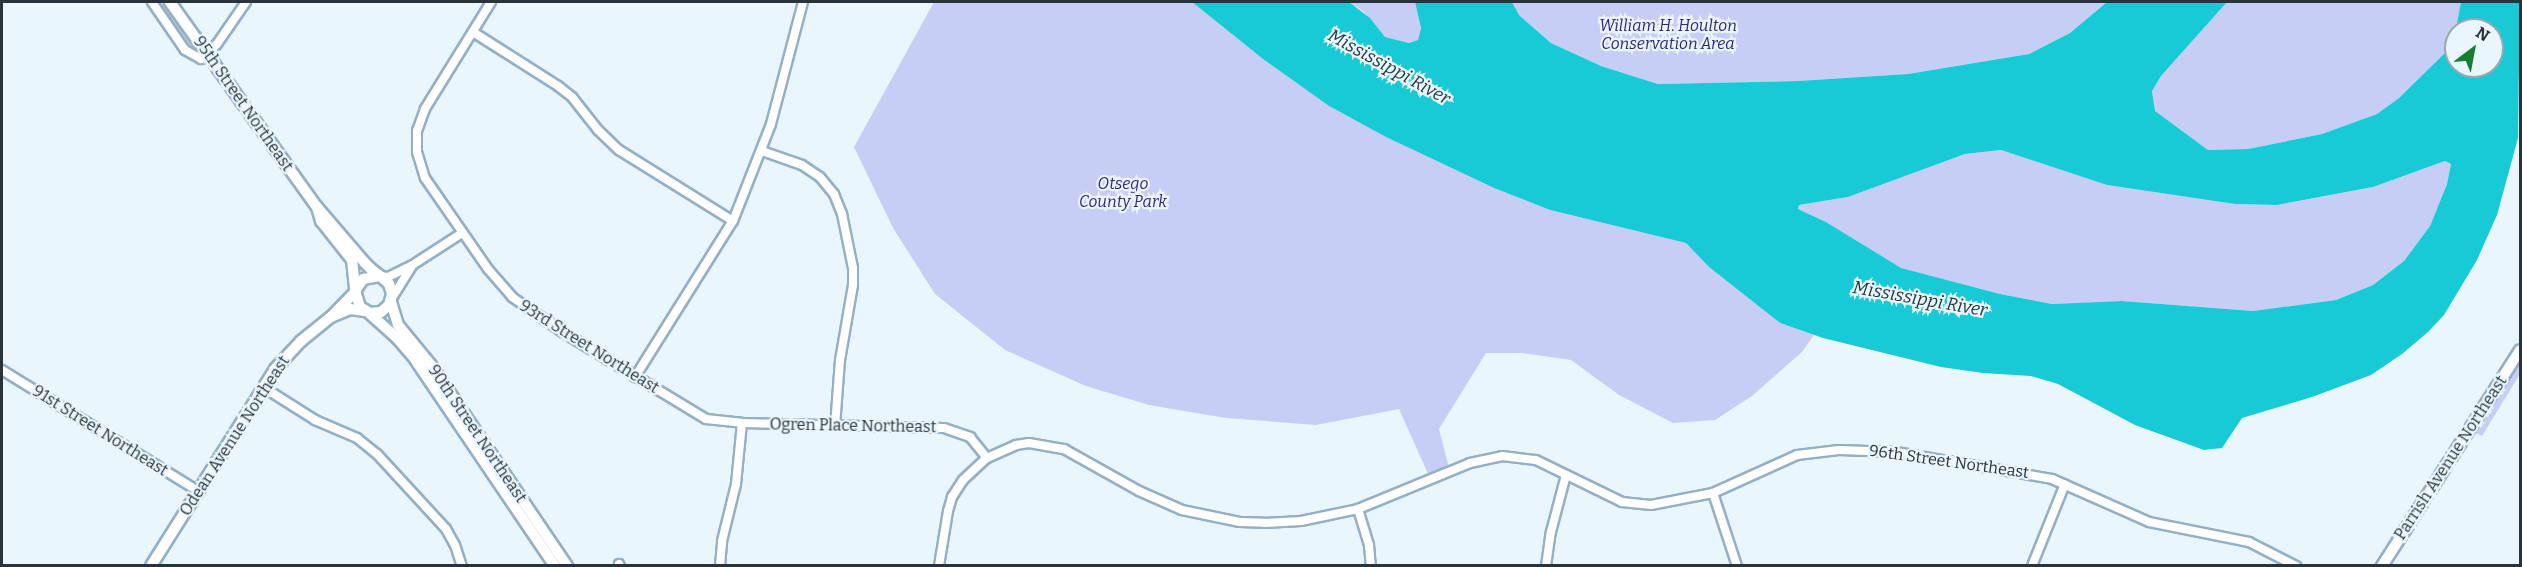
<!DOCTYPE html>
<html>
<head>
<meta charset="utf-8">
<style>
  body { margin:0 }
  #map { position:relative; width:2522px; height:567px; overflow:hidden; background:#eaf6fe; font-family:Bitter,serif }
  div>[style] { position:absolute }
  .green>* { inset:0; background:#c6cef6 }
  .water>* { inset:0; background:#17cad6 }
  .roads { filter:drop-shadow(2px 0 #95b0c4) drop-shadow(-2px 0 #95b0c4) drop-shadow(0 2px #95b0c4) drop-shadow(0 -2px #95b0c4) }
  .street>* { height:8px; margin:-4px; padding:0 4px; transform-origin:4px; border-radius:4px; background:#fff }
  .secondary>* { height:10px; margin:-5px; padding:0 5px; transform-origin:5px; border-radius:5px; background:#fff }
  span { translate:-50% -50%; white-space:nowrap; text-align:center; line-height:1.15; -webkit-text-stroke:4.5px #eaf6fe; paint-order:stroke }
  .park-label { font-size:16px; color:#2c2689; font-style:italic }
  .street-label { font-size:16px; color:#28333b }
  .water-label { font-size:18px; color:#20393b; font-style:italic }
  .frame { position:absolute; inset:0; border:3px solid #28333b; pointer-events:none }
  .north { position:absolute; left:2444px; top:18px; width:60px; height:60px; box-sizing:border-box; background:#eaf6fe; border:2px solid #9ca8b0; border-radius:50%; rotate:32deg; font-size:16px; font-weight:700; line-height:24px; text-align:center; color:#28333b }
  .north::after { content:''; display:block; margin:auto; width:21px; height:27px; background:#187e32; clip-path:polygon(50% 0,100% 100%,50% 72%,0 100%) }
</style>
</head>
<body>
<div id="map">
  <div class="green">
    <div style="clip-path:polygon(156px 2px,163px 2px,198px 52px,187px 45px)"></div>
    <div style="clip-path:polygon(934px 2px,1192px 2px,1263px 59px,1329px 106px,1386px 137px,1494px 188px,1550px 210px,1686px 243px,1709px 267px,1780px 323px,1814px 335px,1802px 352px,1752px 396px,1715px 420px,1673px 423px,1619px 395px,1571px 360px,1522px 353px,1486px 353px,1439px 429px,1449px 468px,1429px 476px,1399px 409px,1316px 425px,1226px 418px,1149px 405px,1086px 386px,1005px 350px,935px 294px,893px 228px,854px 147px)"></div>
    <div style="clip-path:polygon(1349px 2px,1415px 2px,1421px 28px,1418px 40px,1409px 43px,1385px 37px,1363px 11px)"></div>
    <div style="clip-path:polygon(1512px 2px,2107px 2px,2070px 33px,2029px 54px,1908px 74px,1798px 81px,1658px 84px,1601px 66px,1551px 43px,1519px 15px)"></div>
    <div style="clip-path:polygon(2227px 2px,2461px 2px,2458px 24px,2450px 48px,2399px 98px,2377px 114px,2322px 134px,2248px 149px,2208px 150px,2155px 111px,2152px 91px,2161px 76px)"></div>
    <div style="clip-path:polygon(2001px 150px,2107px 185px,2235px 204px,2277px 205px,2373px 187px,2445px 161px,2451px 164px,2447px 184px,2430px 226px,2404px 261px,2373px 285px,2336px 300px,2253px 311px,2122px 301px,2052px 304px,2000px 294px,1900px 268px,1826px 222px,1798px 209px,1799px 205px,1848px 197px,1965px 154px)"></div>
    <div style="clip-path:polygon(2520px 359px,2520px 374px,2482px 436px,2474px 432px)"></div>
  </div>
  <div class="water">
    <div style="clip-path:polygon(evenodd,1192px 2px,1349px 2px,1370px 18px,1385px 37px,1409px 43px,1418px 40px,1421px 28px,1415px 2px,1512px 2px,1519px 15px,1551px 43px,1601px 66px,1658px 84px,1798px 81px,1908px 74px,2029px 54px,2070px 33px,2107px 2px,2227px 2px,2161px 76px,2152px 91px,2155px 111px,2208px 150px,2248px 149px,2322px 134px,2377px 114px,2399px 98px,2450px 48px,2457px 24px,2461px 2px,2520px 2px,2518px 138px,2497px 215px,2477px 260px,2444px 315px,2428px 332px,2402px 354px,2371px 375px,2312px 397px,2242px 418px,2222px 448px,2204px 450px,2135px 425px,2058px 384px,2031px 376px,1983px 373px,1941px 367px,1823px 338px,1780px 323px,1709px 267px,1686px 243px,1550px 210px,1494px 188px,1386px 137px,1329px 106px,1263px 59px,1192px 2px,2456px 30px,2492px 30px,2492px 66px,2456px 66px,2456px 30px,1192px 2px,2001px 150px,2107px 185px,2235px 204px,2277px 205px,2373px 187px,2445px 161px,2451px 164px,2447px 184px,2430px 226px,2404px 261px,2373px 285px,2336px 300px,2253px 311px,2122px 301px,2052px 304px,2000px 294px,1901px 268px,1826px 222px,1798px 209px,1799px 205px,1848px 197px,1965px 154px,2001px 150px)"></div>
  </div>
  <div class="roads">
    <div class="street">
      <div style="left:152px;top:2px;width:58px;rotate:55.5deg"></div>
      <div style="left:185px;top:50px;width:18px;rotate:29deg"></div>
      <div style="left:201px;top:59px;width:22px;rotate:-43deg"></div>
      <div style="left:217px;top:44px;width:51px;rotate:-55.4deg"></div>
      <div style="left:491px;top:2px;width:126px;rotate:121.7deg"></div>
      <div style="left:425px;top:109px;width:23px;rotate:110deg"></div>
      <div style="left:417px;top:131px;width:21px;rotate:90deg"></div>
      <div style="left:417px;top:152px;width:27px;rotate:73deg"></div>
      <div style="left:425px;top:178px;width:111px;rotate:55.3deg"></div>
      <div style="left:488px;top:269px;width:37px;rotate:49deg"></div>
      <div style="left:512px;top:297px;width:63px;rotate:34.7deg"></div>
      <div style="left:564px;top:333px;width:166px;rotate:31.2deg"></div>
      <div style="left:706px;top:419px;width:36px;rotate:6deg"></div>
      <div style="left:742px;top:423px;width:202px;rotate:1.4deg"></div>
      <div style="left:944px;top:428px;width:28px;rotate:19deg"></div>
      <div style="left:970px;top:437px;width:27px;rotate:51deg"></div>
      <div style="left:473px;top:32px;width:101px;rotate:32.4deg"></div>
      <div style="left:558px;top:86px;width:18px;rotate:38deg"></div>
      <div style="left:572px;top:97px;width:42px;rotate:51.8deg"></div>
      <div style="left:598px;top:130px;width:29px;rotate:44deg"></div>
      <div style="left:619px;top:150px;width:134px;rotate:31.9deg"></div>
      <div style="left:762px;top:151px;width:42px;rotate:19.3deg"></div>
      <div style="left:802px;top:165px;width:22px;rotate:34deg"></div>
      <div style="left:820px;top:177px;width:22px;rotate:51deg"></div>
      <div style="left:834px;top:194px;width:22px;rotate:68deg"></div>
      <div style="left:842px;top:214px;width:55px;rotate:78.5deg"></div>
      <div style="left:853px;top:268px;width:17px;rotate:90deg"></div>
      <div style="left:853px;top:285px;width:76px;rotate:99.8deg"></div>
      <div style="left:840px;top:360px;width:66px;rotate:94.3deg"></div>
      <div style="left:380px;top:276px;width:8px;rotate:7deg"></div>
      <div style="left:388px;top:277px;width:25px;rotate:-26deg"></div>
      <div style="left:411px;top:266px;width:61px;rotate:-32.9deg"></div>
      <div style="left:392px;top:298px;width:36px;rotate:-58deg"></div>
      <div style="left:2px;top:370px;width:230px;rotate:31.7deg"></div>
      <div style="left:635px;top:377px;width:184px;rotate:-57.9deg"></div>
      <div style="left:733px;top:221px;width:104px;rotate:-68.6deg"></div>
      <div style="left:771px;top:124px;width:126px;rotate:-75.3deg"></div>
      <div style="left:263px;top:387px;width:62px;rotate:32.4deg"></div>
      <div style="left:315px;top:420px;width:46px;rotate:23.2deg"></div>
      <div style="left:357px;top:438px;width:26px;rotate:39deg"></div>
      <div style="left:377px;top:454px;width:102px;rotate:47.4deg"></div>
      <div style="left:446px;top:529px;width:18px;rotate:61deg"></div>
      <div style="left:455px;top:545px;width:22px;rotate:72deg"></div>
      <div style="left:1713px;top:493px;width:77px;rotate:71.8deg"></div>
      <div style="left:1358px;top:509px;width:38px;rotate:73deg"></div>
      <div style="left:1369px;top:545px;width:21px;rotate:85deg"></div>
      <div style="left:619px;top:564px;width:2px;rotate:63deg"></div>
      <div style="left:720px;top:566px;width:25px;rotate:-85deg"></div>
      <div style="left:722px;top:541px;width:59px;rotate:-76.2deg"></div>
      <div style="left:736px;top:484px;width:61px;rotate:-84.4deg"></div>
      <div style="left:939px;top:566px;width:56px;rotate:-80.7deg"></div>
      <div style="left:948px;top:511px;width:15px;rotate:-74deg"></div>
      <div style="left:952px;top:497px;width:20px;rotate:-57deg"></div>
      <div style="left:963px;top:480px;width:33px;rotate:-43deg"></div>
      <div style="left:987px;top:458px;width:32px;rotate:-24deg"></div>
      <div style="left:1016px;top:445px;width:13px;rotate:-9deg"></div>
      <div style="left:1029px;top:443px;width:36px;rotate:10deg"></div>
      <div style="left:1064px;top:449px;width:86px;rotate:29.2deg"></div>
      <div style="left:1139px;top:491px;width:47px;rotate:23.8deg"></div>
      <div style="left:1182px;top:510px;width:59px;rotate:11.7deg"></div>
      <div style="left:1240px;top:522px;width:25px;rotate:2deg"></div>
      <div style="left:1265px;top:523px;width:36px;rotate:-3deg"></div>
      <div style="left:1301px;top:521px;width:58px;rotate:-11.9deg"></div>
      <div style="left:1358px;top:509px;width:121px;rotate:-22.3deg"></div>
      <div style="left:1470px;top:463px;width:33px;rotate:-12deg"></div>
      <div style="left:1502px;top:456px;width:34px;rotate:7deg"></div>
      <div style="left:1536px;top:460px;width:96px;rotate:26deg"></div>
      <div style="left:1622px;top:502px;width:29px;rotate:6deg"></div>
      <div style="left:1651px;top:505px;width:63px;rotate:-11deg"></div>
      <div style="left:1713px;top:493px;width:92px;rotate:-24.3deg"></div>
      <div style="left:1797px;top:455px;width:42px;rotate:-6.8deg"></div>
      <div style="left:1839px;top:450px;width:57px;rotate:2deg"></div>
      <div style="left:1896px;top:452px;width:158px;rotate:9.8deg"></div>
      <div style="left:2052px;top:479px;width:106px;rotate:23.9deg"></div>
      <div style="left:2149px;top:522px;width:102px;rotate:11.3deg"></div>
      <div style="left:2249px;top:542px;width:53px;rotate:27.1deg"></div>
      <div style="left:1546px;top:566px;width:34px;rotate:-82deg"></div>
      <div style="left:1551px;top:532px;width:59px;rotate:-75.3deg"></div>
      <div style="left:2032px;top:566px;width:88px;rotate:-68.1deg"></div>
    </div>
    <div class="secondary">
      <div style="left:170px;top:2px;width:252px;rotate:54.4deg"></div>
      <div style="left:317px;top:207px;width:74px;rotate:49.4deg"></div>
      <div style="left:365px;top:263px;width:8px;rotate:45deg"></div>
      <div style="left:371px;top:269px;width:11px;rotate:38deg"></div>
      <div style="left:380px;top:276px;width:6px;rotate:39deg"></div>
      <div style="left:385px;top:280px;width:6px;rotate:45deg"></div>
      <div style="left:389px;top:284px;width:10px;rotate:73deg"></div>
      <div style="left:392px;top:294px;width:11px;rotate:105deg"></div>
      <div style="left:389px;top:305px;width:11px;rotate:139deg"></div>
      <div style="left:381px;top:312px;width:11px;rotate:175deg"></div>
      <div style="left:370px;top:313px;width:12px;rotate:-149deg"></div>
      <div style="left:360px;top:307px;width:17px;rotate:-107deg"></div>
      <div style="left:355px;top:291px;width:14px;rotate:-56deg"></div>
      <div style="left:363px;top:279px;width:17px;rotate:-10deg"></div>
      <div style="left:317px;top:207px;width:15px;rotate:74deg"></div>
      <div style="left:321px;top:221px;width:50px;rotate:51.5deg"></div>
      <div style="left:352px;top:260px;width:31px;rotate:84deg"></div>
      <div style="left:391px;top:302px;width:24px;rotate:73deg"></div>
      <div style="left:398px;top:325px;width:52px;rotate:50.5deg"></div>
      <div style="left:431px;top:365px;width:243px;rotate:55.9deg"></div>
      <div style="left:368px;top:312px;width:39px;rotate:42deg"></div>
      <div style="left:397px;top:338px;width:23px;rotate:49deg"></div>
      <div style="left:412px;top:355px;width:255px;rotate:55.9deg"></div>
      <div style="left:333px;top:315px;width:32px;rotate:-46deg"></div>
      <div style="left:151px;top:566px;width:233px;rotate:-57.8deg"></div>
      <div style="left:275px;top:369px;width:38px;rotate:-47deg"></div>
      <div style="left:301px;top:341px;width:38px;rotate:-39deg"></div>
      <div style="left:331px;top:317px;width:21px;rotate:-23deg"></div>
      <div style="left:350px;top:309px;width:15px;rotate:8deg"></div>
      <div style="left:2382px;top:566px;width:256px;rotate:-57.4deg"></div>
    </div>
  </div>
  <div class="park-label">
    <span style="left:1668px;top:35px">William H. Houlton<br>Conservation Area</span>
    <span style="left:1123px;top:193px">Otsego<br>County Park</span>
  </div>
  <div class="street-label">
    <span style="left:243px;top:104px;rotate:55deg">95th Street Northeast</span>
    <span style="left:589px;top:347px;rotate:32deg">93rd Street Northeast</span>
    <span style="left:853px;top:426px;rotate:1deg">Ogren Place Northeast</span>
    <span style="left:100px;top:431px;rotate:32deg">91st Street Northeast</span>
    <span style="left:477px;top:434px;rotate:56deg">90th Street Northeast</span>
    <span style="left:235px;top:436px;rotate:-57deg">Odean Avenue Northeast</span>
    <span style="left:2451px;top:458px;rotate:-57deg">Parrish Avenue Northeast</span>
    <span style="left:1949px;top:462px;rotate:8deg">96th Street Northeast</span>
  </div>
  <div class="water-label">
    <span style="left:1389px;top:67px;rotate:29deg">Mississippi River</span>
    <span style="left:1920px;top:299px;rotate:10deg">Mississippi River</span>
  </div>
  <div class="frame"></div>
  <div class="north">N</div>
</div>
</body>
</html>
